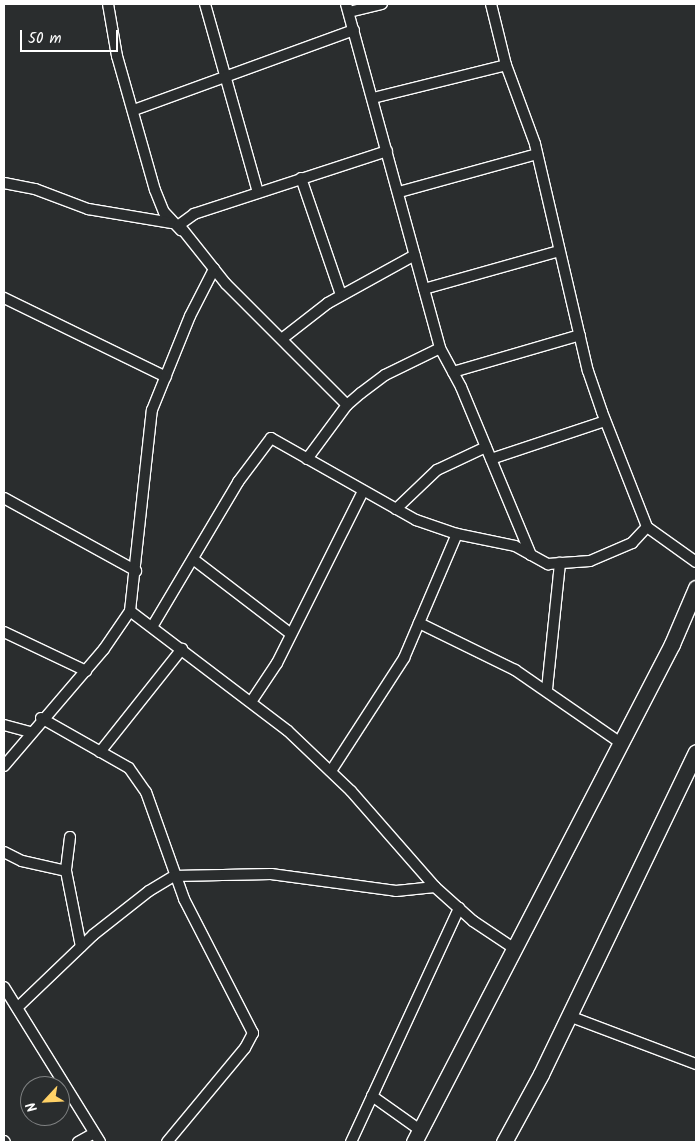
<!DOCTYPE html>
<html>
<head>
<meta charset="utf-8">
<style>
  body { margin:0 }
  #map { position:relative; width:700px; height:1146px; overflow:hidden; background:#2a2d2e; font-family:Kalam,sans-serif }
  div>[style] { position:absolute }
  .roads { filter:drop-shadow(1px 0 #fff) drop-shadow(-1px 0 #fff) drop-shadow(0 1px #fff) drop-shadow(0 -1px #fff) }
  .minor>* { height:10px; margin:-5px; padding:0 5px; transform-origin:5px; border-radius:5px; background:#2a2d2e }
  .secondary>* { height:15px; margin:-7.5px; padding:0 7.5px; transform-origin:7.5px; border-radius:7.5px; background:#2a2d2e }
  span { translate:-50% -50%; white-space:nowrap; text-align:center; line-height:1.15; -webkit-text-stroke:4.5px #2a2d2e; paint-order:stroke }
  .frame { position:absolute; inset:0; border:5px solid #fff; pointer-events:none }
  .north { position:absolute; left:20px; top:1076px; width:50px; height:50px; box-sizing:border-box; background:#2a2d2e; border:1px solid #7f8182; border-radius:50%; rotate:245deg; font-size:14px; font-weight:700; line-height:20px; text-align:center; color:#fff }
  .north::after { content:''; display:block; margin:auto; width:18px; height:22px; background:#ffd166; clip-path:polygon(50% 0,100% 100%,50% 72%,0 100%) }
  .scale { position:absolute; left:20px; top:30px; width:98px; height:22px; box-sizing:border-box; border:2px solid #fff; border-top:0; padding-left:6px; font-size:15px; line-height:18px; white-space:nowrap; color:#fff; -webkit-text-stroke:4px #2a2d2e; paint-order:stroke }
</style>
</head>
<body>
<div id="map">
  <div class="roads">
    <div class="minor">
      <div style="left:108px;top:4px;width:53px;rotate:80.2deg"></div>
      <div style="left:117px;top:56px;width:139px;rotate:74.2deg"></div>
      <div style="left:155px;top:190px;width:24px;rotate:68deg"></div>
      <div style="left:164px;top:212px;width:25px;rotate:47deg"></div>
      <div style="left:205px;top:4px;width:196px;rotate:74.3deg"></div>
      <div style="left:346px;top:4px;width:357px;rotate:74.7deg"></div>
      <div style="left:440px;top:348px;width:44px;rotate:61.7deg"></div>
      <div style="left:461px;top:387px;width:182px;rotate:67.4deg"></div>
      <div style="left:491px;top:4px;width:63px;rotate:76.2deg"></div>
      <div style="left:506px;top:65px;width:84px;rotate:69.8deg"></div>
      <div style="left:535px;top:144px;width:233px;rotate:76.9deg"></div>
      <div style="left:588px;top:371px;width:43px;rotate:71.1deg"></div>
      <div style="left:602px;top:412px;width:123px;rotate:68.6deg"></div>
      <div style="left:647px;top:527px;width:60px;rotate:35.5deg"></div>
      <div style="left:349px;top:12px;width:34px;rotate:-14deg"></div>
      <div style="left:373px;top:98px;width:137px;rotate:-13.9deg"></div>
      <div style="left:134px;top:110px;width:234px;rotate:-20deg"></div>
      <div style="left:301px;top:178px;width:124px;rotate:71.1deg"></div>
      <div style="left:4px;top:183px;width:32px;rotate:11deg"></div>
      <div style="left:35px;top:189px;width:57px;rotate:20.7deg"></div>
      <div style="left:88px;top:209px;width:85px;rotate:9.5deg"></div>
      <div style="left:399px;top:192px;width:143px;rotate:-15.4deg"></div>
      <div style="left:424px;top:289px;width:140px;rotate:-15.7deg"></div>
      <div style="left:4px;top:298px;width:180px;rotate:26deg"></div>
      <div style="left:283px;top:338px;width:57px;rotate:-37.9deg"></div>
      <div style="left:328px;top:303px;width:99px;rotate:-28.9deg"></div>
      <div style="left:453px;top:372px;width:132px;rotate:-16.2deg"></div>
      <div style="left:347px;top:405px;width:171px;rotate:-135deg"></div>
      <div style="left:226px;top:284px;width:75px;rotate:-128.5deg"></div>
      <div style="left:179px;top:225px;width:19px;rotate:-36deg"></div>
      <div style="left:194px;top:214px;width:203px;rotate:-18.1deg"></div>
      <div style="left:307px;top:459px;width:67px;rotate:-53.5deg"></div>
      <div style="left:347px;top:405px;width:18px;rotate:-41deg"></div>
      <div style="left:361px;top:393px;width:30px;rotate:-37deg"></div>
      <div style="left:385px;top:375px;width:61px;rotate:-26.1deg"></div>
      <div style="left:491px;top:459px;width:120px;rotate:-18.4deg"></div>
      <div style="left:4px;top:498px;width:151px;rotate:28.9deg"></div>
      <div style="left:396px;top:509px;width:57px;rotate:-43.6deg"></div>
      <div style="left:437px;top:470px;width:54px;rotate:-25.1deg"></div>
      <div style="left:193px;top:559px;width:123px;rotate:37.4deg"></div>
      <div style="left:130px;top:611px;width:198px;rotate:37.2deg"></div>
      <div style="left:288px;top:731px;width:87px;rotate:43.6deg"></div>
      <div style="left:351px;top:791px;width:128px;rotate:48.8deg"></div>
      <div style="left:435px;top:887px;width:51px;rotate:41.8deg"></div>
      <div style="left:473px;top:921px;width:47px;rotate:33.7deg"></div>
      <div style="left:419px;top:623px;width:107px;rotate:26.1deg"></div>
      <div style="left:515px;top:670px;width:125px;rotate:34.6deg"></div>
      <div style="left:152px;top:627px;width:169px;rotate:-59.3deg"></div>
      <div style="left:238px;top:482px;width:55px;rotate:-53.1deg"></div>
      <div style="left:271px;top:438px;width:167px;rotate:29.5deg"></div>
      <div style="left:416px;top:520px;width:43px;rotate:18.9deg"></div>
      <div style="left:457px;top:534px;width:59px;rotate:11.7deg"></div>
      <div style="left:515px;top:546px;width:38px;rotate:29deg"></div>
      <div style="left:548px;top:564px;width:42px;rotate:-4.1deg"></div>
      <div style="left:590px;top:561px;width:46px;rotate:-23.2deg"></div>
      <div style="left:632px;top:543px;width:22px;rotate:-47deg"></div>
      <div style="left:4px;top:632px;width:91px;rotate:25.4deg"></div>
      <div style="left:547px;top:689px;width:127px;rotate:-84.1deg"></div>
      <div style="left:251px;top:702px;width:47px;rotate:-56.3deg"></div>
      <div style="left:277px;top:663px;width:192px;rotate:-63.4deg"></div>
      <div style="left:41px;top:718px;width:101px;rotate:29.6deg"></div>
      <div style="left:129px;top:768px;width:29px;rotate:55deg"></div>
      <div style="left:146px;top:792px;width:114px;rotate:70.4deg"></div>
      <div style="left:184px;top:899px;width:151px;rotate:62.8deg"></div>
      <div style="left:253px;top:1033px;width:17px;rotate:118deg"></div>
      <div style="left:245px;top:1048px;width:122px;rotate:129.7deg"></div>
      <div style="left:4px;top:725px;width:27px;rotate:15deg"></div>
      <div style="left:100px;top:752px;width:132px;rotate:-51.5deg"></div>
      <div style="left:4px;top:766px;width:154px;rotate:-49.5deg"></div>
      <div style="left:104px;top:649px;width:46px;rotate:-55.6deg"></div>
      <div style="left:130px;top:611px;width:202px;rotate:-83.8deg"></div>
      <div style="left:152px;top:410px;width:101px;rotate:-68deg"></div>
      <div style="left:190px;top:316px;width:53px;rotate:-62.9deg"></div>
      <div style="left:331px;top:771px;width:135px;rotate:-57.1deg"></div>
      <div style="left:404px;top:658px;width:135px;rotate:-66.9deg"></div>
      <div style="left:70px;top:837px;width:34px;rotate:97deg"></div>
      <div style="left:66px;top:871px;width:77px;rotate:78.8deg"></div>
      <div style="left:4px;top:852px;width:20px;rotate:27deg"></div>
      <div style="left:22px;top:861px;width:45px;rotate:12.8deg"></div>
      <div style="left:4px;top:987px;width:182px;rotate:58.2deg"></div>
      <div style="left:18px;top:1007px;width:104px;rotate:-43.8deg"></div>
      <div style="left:93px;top:935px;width:71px;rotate:-38.2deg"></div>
      <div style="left:149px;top:891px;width:29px;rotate:-31deg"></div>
      <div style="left:174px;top:876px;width:97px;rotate:-1.2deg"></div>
      <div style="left:271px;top:874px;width:126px;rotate:7.7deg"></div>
      <div style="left:396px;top:891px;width:39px;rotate:-6deg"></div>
      <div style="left:569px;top:1016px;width:136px;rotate:20.7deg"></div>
      <div style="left:372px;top:1096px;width:59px;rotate:35.3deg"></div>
      <div style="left:4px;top:1141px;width:1px;rotate:45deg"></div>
      <div style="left:78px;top:1142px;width:18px;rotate:-29deg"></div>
      <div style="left:351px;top:1142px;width:258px;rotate:-65.2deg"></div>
    </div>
    <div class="secondary">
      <div style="left:414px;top:1142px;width:561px;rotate:-62.61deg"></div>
      <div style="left:672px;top:644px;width:61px;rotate:-66.8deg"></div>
      <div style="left:504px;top:1142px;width:77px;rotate:-61.4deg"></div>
      <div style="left:541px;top:1074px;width:357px;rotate:-64.3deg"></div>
    </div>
  </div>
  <div class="frame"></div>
  <div class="north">N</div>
  <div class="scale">50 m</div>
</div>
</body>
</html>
